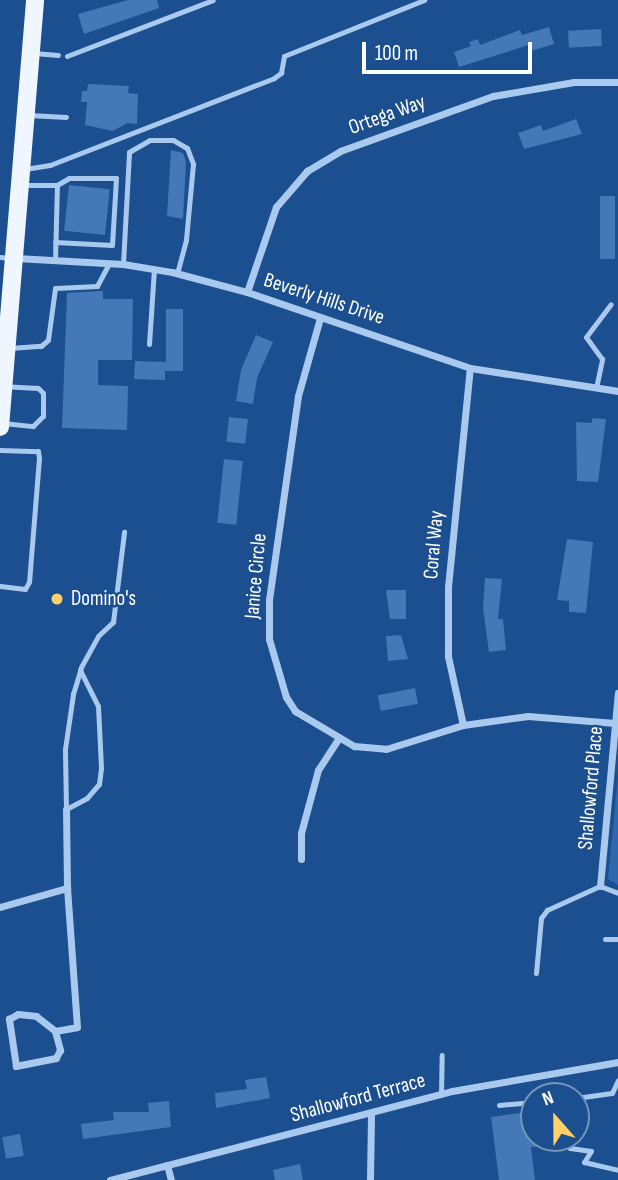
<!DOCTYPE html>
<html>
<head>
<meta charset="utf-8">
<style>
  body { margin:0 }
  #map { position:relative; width:618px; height:1180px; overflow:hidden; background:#1b4f8f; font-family:"Sofia Sans Condensed",sans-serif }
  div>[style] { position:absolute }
  .green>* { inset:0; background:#2e69ad }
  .building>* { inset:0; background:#4478b7; transform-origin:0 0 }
  .lane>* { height:5px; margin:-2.5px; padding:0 2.5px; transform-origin:2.5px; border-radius:2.5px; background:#a9c9ee }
  .street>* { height:7px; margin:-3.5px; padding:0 3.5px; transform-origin:3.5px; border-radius:3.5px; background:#a9c9ee }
  .primary>* { height:18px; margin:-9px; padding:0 9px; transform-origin:9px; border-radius:9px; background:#f0f6ff }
  .dots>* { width:19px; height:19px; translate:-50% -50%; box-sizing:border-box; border:4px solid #1b4f8f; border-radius:50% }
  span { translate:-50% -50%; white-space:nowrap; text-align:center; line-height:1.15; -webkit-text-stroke:5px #1b4f8f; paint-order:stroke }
  .street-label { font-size:21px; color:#fff }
  .poi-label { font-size:21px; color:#fff }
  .left { translate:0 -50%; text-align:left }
  .north { position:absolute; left:520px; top:1082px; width:70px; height:70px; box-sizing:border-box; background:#1b4f8f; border:2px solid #7695bc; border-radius:50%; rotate:339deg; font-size:19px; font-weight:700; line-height:28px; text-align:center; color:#fff }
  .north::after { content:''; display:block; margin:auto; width:24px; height:32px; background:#ffd166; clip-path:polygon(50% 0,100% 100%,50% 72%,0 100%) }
  .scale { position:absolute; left:362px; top:42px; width:170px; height:32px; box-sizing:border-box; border:4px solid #fff; border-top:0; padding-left:9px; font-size:21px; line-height:24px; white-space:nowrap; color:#fff; -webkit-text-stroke:5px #1b4f8f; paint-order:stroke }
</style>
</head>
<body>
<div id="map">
  <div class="green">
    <div style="clip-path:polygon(618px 776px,618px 885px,608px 879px)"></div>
  </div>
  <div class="building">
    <div style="clip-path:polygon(128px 0,157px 0,159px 8px,84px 34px,78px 14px)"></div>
    <div style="clip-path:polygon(549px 27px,554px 44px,531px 51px,529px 45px,459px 67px,454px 52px,471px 46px,469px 42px,478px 39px,480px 45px,520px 30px,522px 35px)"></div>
    <div style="left:601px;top:29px;width:17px;height:33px;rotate:87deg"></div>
    <div style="clip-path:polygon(88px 84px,129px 86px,128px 93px,138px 94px,137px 124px,127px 123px,113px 131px,85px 125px,87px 102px,81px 102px,82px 91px,87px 91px)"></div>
    <div style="clip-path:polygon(576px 119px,582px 134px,524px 149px,518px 133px,541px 125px,543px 131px)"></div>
    <div style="clip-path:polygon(171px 150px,183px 153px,186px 162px,183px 219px,167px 216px)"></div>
    <div style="left:69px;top:185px;width:41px;height:46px;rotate:6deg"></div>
    <div style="left:600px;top:196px;width:15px;height:63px"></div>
    <div style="clip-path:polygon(103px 291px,103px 299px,133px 299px,132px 360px,98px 360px,98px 385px,128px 386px,127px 430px,62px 428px,67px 293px)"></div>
    <div style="clip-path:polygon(166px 309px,183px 309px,183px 371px,165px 371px,165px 380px,134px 379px,135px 361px,166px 362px)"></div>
    <div style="clip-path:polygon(256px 335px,273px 342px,257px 378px,253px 404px,236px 401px,241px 370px)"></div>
    <div style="left:229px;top:417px;width:19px;height:25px;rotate:6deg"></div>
    <div style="clip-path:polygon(592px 418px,606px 419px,598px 482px,577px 481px,576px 422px,592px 423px)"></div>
    <div style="left:224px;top:459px;width:19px;height:64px;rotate:6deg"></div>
    <div style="clip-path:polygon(567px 539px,593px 542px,586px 613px,569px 612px,569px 601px,557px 600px)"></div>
    <div style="clip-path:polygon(485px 578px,502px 579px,498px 619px,503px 619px,506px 650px,489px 652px,483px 608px)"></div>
    <div style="clip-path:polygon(386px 590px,406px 590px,406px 619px,390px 619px)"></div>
    <div style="clip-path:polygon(401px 635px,408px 659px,388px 661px,386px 636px)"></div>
    <div style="left:415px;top:688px;width:16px;height:38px;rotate:79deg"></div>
    <div style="clip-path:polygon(266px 1077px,270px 1098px,216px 1108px,215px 1093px,247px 1089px,245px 1080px)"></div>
    <div style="clip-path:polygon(169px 1101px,171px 1127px,83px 1139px,81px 1124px,114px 1120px,113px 1112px,149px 1112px,148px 1103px)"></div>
    <div style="clip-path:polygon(534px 1111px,534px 1138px,556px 1138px,556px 1144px,531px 1147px,535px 1180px,499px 1180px,491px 1117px)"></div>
    <div style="left:20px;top:1134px;width:22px;height:18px;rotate:80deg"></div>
    <div style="clip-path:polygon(300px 1164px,303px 1180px,275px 1180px,273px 1170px)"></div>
  </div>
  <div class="lane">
    <div style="left:34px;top:53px;width:24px;rotate:5deg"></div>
    <div style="left:67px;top:56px;width:156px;rotate:-21deg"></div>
    <div style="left:29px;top:115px;width:37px;rotate:3deg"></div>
    <div style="left:25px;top:169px;width:25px;rotate:-9deg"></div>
    <div style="left:50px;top:165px;width:240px;rotate:-21.2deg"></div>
    <div style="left:274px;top:78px;width:9px;rotate:-36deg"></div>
    <div style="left:281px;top:73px;width:17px;rotate:-80deg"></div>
    <div style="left:284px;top:56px;width:151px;rotate:-21.8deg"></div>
    <div style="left:25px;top:185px;width:32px"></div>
    <div style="left:57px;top:185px;width:14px;rotate:-30deg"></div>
    <div style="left:69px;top:178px;width:47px"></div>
    <div style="left:116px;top:178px;width:67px;rotate:93.4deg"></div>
    <div style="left:112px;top:245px;width:57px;rotate:-177deg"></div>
    <div style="left:0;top:257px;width:12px;rotate:5deg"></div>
    <div style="left:55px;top:260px;width:75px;rotate:-88.5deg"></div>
    <div style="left:123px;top:264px;width:112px;rotate:-86.9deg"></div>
    <div style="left:129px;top:152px;width:24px;rotate:-30deg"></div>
    <div style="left:150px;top:140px;width:23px"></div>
    <div style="left:173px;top:140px;width:16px;rotate:30deg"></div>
    <div style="left:187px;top:148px;width:17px;rotate:69deg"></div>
    <div style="left:193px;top:164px;width:76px;rotate:95.3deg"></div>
    <div style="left:186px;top:240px;width:35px;rotate:105deg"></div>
    <div style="left:149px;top:344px;width:75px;rotate:-86.2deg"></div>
    <div style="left:10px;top:348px;width:31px;rotate:-4deg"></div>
    <div style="left:41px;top:346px;width:9px;rotate:-41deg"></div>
    <div style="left:48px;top:340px;width:52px;rotate:-82.3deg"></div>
    <div style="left:55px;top:288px;width:42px;rotate:-2.7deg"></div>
    <div style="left:97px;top:286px;width:26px;rotate:-62deg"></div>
    <div style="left:596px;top:388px;width:30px;rotate:-78deg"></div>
    <div style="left:602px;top:359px;width:27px;rotate:-126deg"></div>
    <div style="left:586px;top:337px;width:41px;rotate:-52.9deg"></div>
    <div style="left:3px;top:423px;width:30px;rotate:6deg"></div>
    <div style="left:33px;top:426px;width:14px;rotate:-45deg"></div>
    <div style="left:43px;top:416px;width:23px;rotate:-90deg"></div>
    <div style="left:43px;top:393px;width:7px;rotate:-135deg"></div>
    <div style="left:38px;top:388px;width:33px;rotate:-177deg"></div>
    <div style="left:0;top:450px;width:38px;rotate:2deg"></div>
    <div style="left:38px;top:451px;width:7px;rotate:82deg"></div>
    <div style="left:39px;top:458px;width:124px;rotate:94.6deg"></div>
    <div style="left:29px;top:582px;width:8px;rotate:120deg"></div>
    <div style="left:25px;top:589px;width:25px;rotate:-173deg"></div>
    <div style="left:80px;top:670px;width:40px;rotate:63.4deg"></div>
    <div style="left:98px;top:706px;width:62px;rotate:87.2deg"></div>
    <div style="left:101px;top:768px;width:16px;rotate:97deg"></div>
    <div style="left:99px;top:784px;width:18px;rotate:131deg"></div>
    <div style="left:87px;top:798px;width:24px;rotate:152deg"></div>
    <div style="left:66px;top:809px;width:60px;rotate:-91deg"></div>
    <div style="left:65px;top:749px;width:56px;rotate:-81.7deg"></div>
    <div style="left:73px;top:694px;width:28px;rotate:-73deg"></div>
    <div style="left:81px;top:667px;width:35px;rotate:-61deg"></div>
    <div style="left:98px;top:636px;width:21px;rotate:-43deg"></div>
    <div style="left:113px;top:622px;width:91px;rotate:-83deg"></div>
    <div style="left:605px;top:939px;width:13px"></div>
    <div style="left:536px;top:973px;width:55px;rotate:-84.8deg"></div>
    <div style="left:541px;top:918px;width:10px;rotate:-53deg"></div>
    <div style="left:547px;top:910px;width:58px;rotate:-24.4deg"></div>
    <div style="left:600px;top:886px;width:19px;rotate:21deg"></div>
    <div style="left:441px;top:1094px;width:39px;rotate:-89deg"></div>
    <div style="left:576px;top:1098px;width:36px;rotate:-8deg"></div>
    <div style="left:612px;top:1093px;width:14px;rotate:-65deg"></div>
    <div style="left:499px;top:1105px;width:35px;rotate:-5deg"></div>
    <div style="left:570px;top:1142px;width:6px;rotate:90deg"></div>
    <div style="left:570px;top:1148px;width:21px;rotate:8deg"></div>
    <div style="left:591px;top:1151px;width:13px;rotate:122deg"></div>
    <div style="left:584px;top:1162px;width:35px;rotate:13deg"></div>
  </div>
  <div class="street">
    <div style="left:16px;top:258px;width:107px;rotate:3.2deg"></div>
    <div style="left:123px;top:264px;width:50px;rotate:9.3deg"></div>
    <div style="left:172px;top:272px;width:78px;rotate:14.9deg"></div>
    <div style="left:247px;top:292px;width:236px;rotate:18.8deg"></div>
    <div style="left:470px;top:368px;width:150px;rotate:8.8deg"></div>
    <div style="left:247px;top:292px;width:90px;rotate:-71.2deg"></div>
    <div style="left:276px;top:207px;width:48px;rotate:-49.3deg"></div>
    <div style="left:307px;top:171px;width:39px;rotate:-31deg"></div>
    <div style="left:340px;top:151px;width:163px;rotate:-19.8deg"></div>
    <div style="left:493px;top:96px;width:82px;rotate:-9.8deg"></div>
    <div style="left:574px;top:82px;width:44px"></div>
    <div style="left:320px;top:318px;width:81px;rotate:105.8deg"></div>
    <div style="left:298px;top:396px;width:206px;rotate:98.1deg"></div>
    <div style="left:269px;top:600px;width:39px;rotate:90deg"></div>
    <div style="left:269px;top:639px;width:60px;rotate:73.7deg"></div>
    <div style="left:286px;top:697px;width:17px;rotate:57deg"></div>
    <div style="left:295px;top:711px;width:69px;rotate:30.7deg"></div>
    <div style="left:354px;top:746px;width:32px;rotate:5deg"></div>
    <div style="left:386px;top:749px;width:81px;rotate:-17.3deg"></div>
    <div style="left:463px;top:725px;width:66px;rotate:-7.9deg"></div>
    <div style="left:528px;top:716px;width:87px;rotate:4.6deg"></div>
    <div style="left:463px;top:725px;width:71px;rotate:-102.3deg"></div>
    <div style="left:448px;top:656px;width:69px;rotate:-90deg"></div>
    <div style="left:448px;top:587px;width:220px;rotate:-84.3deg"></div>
    <div style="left:301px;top:859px;width:26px;rotate:-90deg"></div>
    <div style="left:301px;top:833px;width:65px;rotate:-74.9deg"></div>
    <div style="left:318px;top:770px;width:37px;rotate:-57deg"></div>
    <div style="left:600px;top:886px;width:194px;rotate:-84.7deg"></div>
    <div style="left:0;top:907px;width:70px;rotate:-15.8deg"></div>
    <div style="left:67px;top:888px;width:79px;rotate:-90.7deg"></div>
    <div style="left:55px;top:1031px;width:20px;rotate:75deg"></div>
    <div style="left:60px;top:1050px;width:9px;rotate:117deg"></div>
    <div style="left:56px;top:1058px;width:41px;rotate:168.7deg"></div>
    <div style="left:16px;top:1066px;width:48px;rotate:-98.5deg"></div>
    <div style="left:9px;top:1019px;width:10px;rotate:-29deg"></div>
    <div style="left:18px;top:1014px;width:18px;rotate:6deg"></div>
    <div style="left:36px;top:1016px;width:24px;rotate:38deg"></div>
    <div style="left:55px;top:1031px;width:22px;rotate:-10deg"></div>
    <div style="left:77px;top:1027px;width:139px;rotate:-94.1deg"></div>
    <div style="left:167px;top:1165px;width:16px;rotate:75deg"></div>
    <div style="left:110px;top:1180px;width:353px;rotate:-14.6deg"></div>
    <div style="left:452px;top:1091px;width:169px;rotate:-9.9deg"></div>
    <div style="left:370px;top:1180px;width:67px;rotate:-89.1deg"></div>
  </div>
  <div class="primary">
    <div style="left:0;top:427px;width:428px;rotate:-85.3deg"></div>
  </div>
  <div class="dots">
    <div style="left:57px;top:599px;background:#ffd166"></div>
  </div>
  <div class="street-label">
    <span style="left:387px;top:115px;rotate:-20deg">Ortega Way</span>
    <span style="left:324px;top:299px;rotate:18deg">Beverly Hills Drive</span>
    <span style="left:434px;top:545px;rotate:-85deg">Coral Way</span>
    <span style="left:256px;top:576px;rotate:-85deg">Janice Circle</span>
    <span style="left:591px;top:788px;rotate:-85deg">Shallowford Place</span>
    <span style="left:358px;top:1098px;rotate:-15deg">Shallowford Terrace</span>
  </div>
  <div class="poi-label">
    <span class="left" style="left:71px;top:599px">Domino's</span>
  </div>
  <div class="north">N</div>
  <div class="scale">100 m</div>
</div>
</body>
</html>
